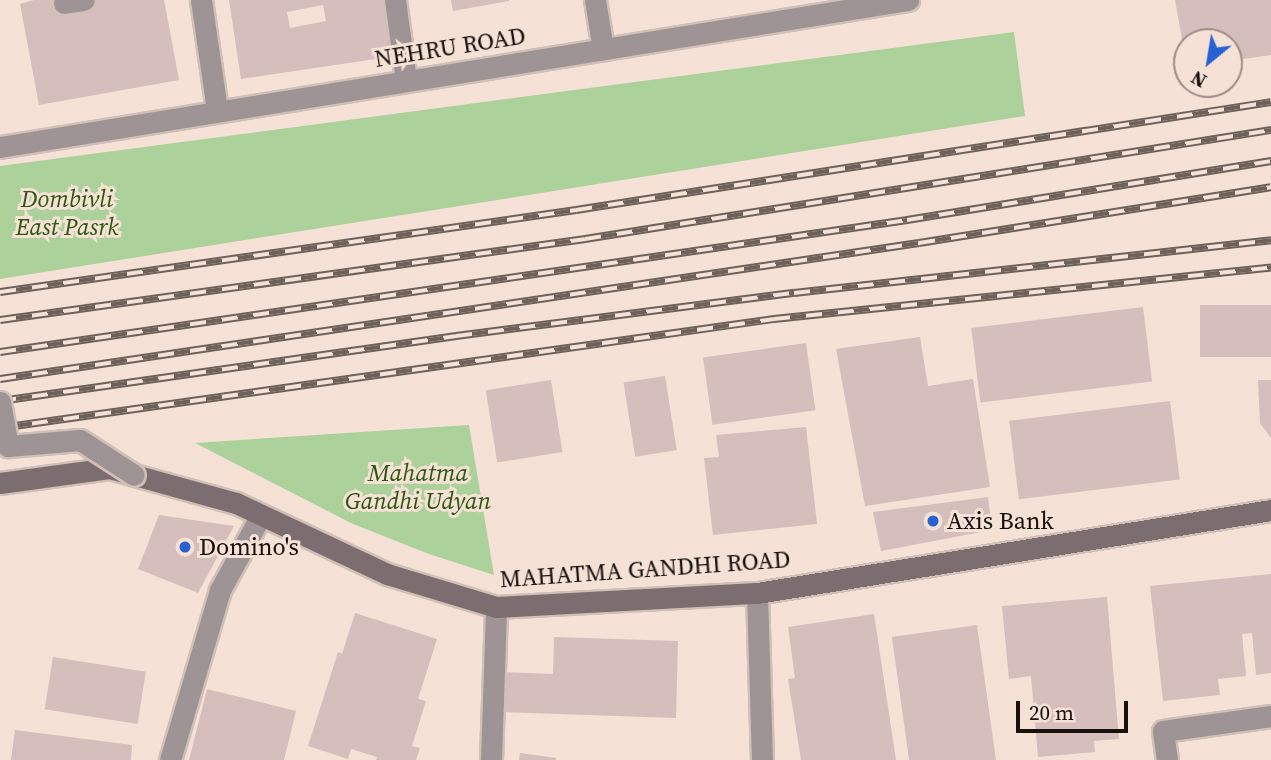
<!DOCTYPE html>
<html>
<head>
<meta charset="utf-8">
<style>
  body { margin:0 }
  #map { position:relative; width:1271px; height:760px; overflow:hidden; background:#f5e1d6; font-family:"Source Serif 4",serif }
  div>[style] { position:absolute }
  .green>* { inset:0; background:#acd19b }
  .building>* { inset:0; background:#d6bebd; transform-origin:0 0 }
  .roads { filter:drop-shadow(2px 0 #d1c0b6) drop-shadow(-2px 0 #d1c0b6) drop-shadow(0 2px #d1c0b6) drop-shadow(0 -2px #d1c0b6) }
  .lane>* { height:21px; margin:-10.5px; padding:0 10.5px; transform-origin:10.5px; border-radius:10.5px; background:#9e9496 }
  .street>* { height:21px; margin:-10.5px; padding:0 10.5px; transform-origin:10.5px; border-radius:10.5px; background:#9e9496 }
  .secondary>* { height:21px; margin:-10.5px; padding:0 10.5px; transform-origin:10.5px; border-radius:10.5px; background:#7b6d70 }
  .rail>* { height:8px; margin-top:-4px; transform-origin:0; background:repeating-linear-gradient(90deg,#f5e1d6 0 16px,#6d615a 0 32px); box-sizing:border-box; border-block:2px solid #6d615a }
  .bridges { filter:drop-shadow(2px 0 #d1c0b6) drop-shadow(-2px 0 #d1c0b6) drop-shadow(0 2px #d1c0b6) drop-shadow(0 -2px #d1c0b6) }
  .lane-bridge>* { height:21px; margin:-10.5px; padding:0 10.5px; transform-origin:10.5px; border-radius:10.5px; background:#9e9496 }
  .dots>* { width:19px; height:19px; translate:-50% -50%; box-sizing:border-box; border:4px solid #f5e1d6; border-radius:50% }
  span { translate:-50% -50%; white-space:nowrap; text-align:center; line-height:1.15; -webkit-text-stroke:6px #f5e1d6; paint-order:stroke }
  .street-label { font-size:24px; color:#17100c }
  .park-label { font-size:24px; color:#2c580e; font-style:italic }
  .poi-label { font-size:24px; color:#17100c }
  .left { translate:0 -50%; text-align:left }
  .north { position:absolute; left:1173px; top:28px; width:70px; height:70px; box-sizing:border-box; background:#f5e1d6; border:2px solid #9c8d85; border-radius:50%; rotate:210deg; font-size:19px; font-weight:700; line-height:28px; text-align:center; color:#17100c }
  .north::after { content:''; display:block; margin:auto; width:24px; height:32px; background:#2862d0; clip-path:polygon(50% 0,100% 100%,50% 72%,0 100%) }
  .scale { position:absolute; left:1016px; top:701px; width:112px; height:32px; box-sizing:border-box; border:4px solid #17100c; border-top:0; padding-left:9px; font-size:21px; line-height:24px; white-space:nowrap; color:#17100c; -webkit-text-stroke:5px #f5e1d6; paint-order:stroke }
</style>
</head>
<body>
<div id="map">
  <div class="green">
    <div style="clip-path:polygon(1014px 32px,1025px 116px,0 279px,0 166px)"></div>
    <div style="clip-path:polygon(469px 425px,494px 575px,429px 554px,353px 524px,195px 443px)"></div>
  </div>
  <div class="building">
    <div style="clip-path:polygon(34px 0,60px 0,62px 13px,95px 6px,94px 0,164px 0,179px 80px,39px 105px,20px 4px)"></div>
    <div style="clip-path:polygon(evenodd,229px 0,388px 0,396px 56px,241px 79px,229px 0,323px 5px,326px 21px,290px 28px,287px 12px,323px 5px)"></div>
    <div style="clip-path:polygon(451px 0,509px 0,509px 1px,453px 11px)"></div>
    <div style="clip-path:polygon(1175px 0,1271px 0,1271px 55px,1229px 61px,1229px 42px,1187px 42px,1186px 62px)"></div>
    <div style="left:1271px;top:305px;width:52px;height:71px;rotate:90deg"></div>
    <div style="left:1143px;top:307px;width:75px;height:173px;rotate:83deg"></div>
    <div style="clip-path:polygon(920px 337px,928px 386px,973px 379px,990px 487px,865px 506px,836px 349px)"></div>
    <div style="left:806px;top:343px;width:68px;height:104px;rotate:82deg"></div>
    <div style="left:665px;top:376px;width:75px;height:42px;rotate:81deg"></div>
    <div style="left:551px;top:380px;width:73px;height:66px;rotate:81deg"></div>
    <div style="clip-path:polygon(1258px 380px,1271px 380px,1271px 438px,1260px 423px)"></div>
    <div style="left:1170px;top:401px;width:79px;height:162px;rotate:83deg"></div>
    <div style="clip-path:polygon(806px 427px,817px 524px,713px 535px,704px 458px,719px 457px,716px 435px)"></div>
    <div style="clip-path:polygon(988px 497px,992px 530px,881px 551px,873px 512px)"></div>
    <div style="clip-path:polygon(159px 515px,234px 526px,198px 593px,138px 569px)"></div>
    <div style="clip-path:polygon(1271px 574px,1271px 673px,1256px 675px,1252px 633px,1242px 634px,1246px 676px,1218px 679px,1220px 695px,1163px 701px,1150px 586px)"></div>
    <div style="clip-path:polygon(1107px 597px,1119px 739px,1094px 741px,1095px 752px,1038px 757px,1031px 676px,1009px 679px,1002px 606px)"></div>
    <div style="clip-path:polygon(355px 613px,437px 639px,418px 699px,426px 701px,412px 746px,420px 748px,416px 760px,376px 760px,377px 757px,351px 749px,348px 759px,308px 746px,338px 652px,342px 654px)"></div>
    <div style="clip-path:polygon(874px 614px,896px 760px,801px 760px,788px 679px,795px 678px,788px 627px)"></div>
    <div style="left:977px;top:625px;width:136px;height:86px;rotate:82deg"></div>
    <div style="clip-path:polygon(554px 637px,678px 641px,676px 718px,502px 712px,503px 672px,553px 674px)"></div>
    <div style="left:53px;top:657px;width:94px;height:53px;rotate:9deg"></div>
    <div style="clip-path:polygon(207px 689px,296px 711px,284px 760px,189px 760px)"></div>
    <div style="clip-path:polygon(15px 730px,132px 745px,131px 760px,11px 760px)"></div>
    <div style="clip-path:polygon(520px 753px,556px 758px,556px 760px,519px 760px)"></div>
  </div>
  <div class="roads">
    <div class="lane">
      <div style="left:170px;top:760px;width:177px;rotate:-73.6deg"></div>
      <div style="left:220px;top:590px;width:85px;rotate:-61.3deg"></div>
      <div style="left:1167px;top:760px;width:29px;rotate:-98deg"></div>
      <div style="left:1163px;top:731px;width:109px;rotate:-7.9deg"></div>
    </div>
    <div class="street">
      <div style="left:201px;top:0;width:111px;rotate:81.7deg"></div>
      <div style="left:395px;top:0;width:81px;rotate:82.2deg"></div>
      <div style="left:595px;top:0;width:50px;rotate:80.7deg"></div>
      <div style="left:64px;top:3px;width:20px;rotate:-9deg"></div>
      <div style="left:0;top:147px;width:920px;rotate:-9.2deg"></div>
      <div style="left:757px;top:593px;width:167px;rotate:88.3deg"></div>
      <div style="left:491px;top:760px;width:153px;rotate:-88.1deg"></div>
    </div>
    <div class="secondary">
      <div style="left:0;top:483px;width:110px;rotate:-7.8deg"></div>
      <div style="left:109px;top:468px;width:132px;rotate:15.4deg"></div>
      <div style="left:236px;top:503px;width:167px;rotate:25.2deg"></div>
      <div style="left:387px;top:574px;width:114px;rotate:16.8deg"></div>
      <div style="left:496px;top:607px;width:261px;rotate:-3.1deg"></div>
      <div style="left:757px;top:593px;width:521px;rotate:-9.17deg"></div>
    </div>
  </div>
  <div class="rail">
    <div style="left:0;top:292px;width:582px;rotate:-8.1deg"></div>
    <div style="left:576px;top:210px;width:703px;rotate:-8.83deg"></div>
    <div style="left:0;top:320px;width:591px;rotate:-7.88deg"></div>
    <div style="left:585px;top:239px;width:695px;rotate:-9.03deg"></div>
    <div style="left:0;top:352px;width:917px;rotate:-8.28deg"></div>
    <div style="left:907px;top:220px;width:369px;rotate:-9.2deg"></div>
    <div style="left:0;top:379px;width:929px;rotate:-8.42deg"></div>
    <div style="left:919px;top:243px;width:356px;rotate:-9deg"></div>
    <div style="left:0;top:401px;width:461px;rotate:-8.1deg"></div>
    <div style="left:456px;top:336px;width:341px;rotate:-7.3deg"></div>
    <div style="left:794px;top:293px;width:480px;rotate:-6.3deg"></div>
    <div style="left:0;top:428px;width:782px;rotate:-8.02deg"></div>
    <div style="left:774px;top:319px;width:500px;rotate:-5.9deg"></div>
  </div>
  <div class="bridges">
    <div class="lane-bridge">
      <div style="left:0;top:402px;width:45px;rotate:79.7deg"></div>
      <div style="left:8px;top:446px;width:72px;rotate:-4.8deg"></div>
      <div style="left:80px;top:440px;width:64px;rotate:32.9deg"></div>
    </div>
  </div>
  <div class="dots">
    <div style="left:933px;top:521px;background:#2862d0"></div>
    <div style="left:185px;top:547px;background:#2862d0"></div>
  </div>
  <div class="street-label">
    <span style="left:450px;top:47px;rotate:-9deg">NEHRU ROAD</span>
    <span style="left:645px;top:569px;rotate:-4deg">MAHATMA GANDHI ROAD</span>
  </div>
  <div class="park-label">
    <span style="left:67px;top:213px">Dombivli<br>East Pasrk</span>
    <span style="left:418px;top:487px">Mahatma<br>Gandhi Udyan</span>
  </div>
  <div class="poi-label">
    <span class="left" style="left:947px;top:521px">Axis Bank</span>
    <span class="left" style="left:199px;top:547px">Domino's</span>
  </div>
  <div class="north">N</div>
  <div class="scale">20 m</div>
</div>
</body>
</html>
